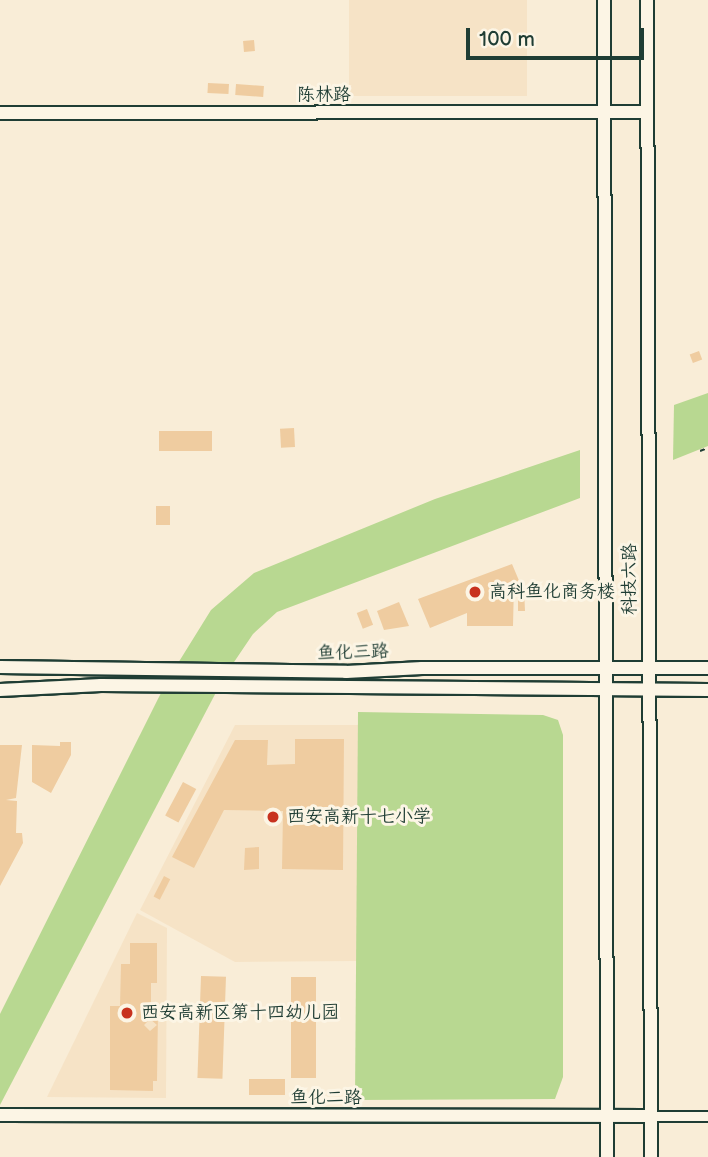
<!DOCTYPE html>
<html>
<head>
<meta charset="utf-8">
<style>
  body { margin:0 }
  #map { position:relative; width:708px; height:1157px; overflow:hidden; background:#f9edd7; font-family:"Balsamiq Sans","LXGW WenKai TC",sans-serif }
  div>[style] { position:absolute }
  .built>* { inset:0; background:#f6e3c6; transform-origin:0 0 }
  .green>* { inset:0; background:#b8d891 }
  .building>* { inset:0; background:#efcca0; transform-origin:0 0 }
  .path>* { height:2px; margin-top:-1px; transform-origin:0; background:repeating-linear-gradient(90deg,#1f3d34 0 5px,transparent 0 10px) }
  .roads { filter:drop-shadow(2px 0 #1f3d34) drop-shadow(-2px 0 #1f3d34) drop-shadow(0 2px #1f3d34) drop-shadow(0 -2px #1f3d34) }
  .minor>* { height:9px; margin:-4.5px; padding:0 4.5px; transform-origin:4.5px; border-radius:4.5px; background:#fcf5e5 }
  .tertiary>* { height:12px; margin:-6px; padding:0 6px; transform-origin:6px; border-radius:6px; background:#fcf5e5 }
  .secondary>* { height:12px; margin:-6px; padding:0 6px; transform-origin:6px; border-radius:6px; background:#fcf5e5 }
  .dots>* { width:19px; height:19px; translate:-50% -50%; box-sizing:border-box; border:4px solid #fcf5e5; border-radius:50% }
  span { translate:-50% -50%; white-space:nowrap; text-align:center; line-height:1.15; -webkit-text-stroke:6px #fcf5e5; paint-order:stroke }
  .street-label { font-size:18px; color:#1f3d34 }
  .poi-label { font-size:18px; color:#1f3d34 }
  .left { translate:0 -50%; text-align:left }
  .scale { position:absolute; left:466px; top:28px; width:178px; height:32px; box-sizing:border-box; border:4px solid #1f3d34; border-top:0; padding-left:9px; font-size:21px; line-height:24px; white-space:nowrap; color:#1f3d34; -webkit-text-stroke:5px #fcf5e5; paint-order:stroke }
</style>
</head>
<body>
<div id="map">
  <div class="built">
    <div style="left:349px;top:0;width:178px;height:96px"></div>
    <div style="clip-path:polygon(235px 725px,359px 725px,358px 961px,235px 962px,140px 910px)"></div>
    <div style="clip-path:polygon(137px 913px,167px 928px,166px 1098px,47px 1097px)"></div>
  </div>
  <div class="green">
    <div style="clip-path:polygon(708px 393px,708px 446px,673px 460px,674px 405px)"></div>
    <div style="clip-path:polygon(580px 450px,580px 498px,277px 612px,253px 634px,230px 668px,175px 668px,211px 610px,254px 573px,435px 499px)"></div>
    <div style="clip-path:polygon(168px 679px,223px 679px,0 1105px,0 1014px)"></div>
    <div style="clip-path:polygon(358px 712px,543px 715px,558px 720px,563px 735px,563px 1077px,555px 1099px,355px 1100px)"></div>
  </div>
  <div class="building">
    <div style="left:254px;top:40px;width:11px;height:11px;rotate:85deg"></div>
    <div style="left:208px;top:83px;width:21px;height:10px;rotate:3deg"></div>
    <div style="left:236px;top:84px;width:28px;height:11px;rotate:4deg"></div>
    <div style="left:699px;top:351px;width:9px;height:10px;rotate:69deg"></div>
    <div style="left:294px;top:428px;width:19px;height:14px;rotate:87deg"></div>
    <div style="left:212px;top:431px;width:20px;height:53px;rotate:90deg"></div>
    <div style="left:156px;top:506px;width:14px;height:19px"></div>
    <div style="clip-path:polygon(512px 564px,520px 583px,514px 585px,513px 626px,467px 626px,467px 613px,430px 628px,418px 599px)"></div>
    <div style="clip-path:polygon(518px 589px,524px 589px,525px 611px,518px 611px)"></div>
    <div style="clip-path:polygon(399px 602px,409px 626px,384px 630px,377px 611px)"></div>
    <div style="left:367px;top:609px;width:17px;height:11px;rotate:69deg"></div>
    <div style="clip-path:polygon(295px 739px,344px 739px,343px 870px,282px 869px,283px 811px,224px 810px,194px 868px,172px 857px,235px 740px,268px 740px,267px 765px,295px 764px)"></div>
    <div style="clip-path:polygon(60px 742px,71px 742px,71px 755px,51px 793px,32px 782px,32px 745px,60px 746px)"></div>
    <div style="clip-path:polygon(0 745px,22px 745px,16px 798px,6px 800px,17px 801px,16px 833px,22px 833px,23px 843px,0 886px)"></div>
    <div style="left:183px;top:782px;width:15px;height:38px;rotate:28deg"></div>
    <div style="clip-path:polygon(259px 847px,259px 869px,244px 870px,245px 848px)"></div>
    <div style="left:164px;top:876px;width:7px;height:23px;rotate:27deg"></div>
    <div style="clip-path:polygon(evenodd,130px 943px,157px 943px,157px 983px,151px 983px,151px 1012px,158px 1012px,157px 1081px,153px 1081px,153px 1091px,110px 1090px,110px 1006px,120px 1006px,121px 964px,130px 964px,130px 943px,150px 1019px,157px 1025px,150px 1031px,144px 1025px,150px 1019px)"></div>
    <div style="left:201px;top:976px;width:25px;height:102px;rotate:2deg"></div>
    <div style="left:291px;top:977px;width:25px;height:101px"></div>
    <div style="left:285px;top:1079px;width:16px;height:36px;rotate:90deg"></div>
  </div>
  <div class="path">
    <div style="left:700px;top:451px;width:9px;rotate:-21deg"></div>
  </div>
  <div class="roads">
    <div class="minor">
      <div style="left:651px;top:1116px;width:57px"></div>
    </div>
    <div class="tertiary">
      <div style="left:0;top:113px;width:647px;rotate:-0.09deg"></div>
      <div style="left:0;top:667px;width:346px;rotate:0.8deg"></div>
      <div style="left:346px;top:672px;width:76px;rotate:-3deg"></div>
      <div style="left:422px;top:668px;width:286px"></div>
      <div style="left:0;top:690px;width:101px;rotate:-2.8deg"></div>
      <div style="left:101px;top:685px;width:607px;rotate:0.47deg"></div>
      <div style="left:0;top:1115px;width:651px;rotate:0.09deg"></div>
    </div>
    <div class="secondary">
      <div style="left:604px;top:0;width:1157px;rotate:89.85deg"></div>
      <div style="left:647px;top:0;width:1157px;rotate:89.8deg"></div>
    </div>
  </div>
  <div class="dots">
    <div style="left:475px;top:592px;background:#c8321e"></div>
    <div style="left:273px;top:817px;background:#c8321e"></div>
    <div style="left:127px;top:1013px;background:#c8321e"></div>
  </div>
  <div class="street-label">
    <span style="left:324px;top:95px">陈林路</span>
    <span style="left:630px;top:579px;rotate:-90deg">科技六路</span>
    <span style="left:353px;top:653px;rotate:-2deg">鱼化三路</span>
    <span style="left:326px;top:1098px">鱼化二路</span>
  </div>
  <div class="poi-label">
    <span class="left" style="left:489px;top:592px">高科鱼化商务楼</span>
    <span class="left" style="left:287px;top:817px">西安高新十七小学</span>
    <span class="left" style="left:141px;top:1013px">西安高新区第十四幼儿园</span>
  </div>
  <div class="scale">100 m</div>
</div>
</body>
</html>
